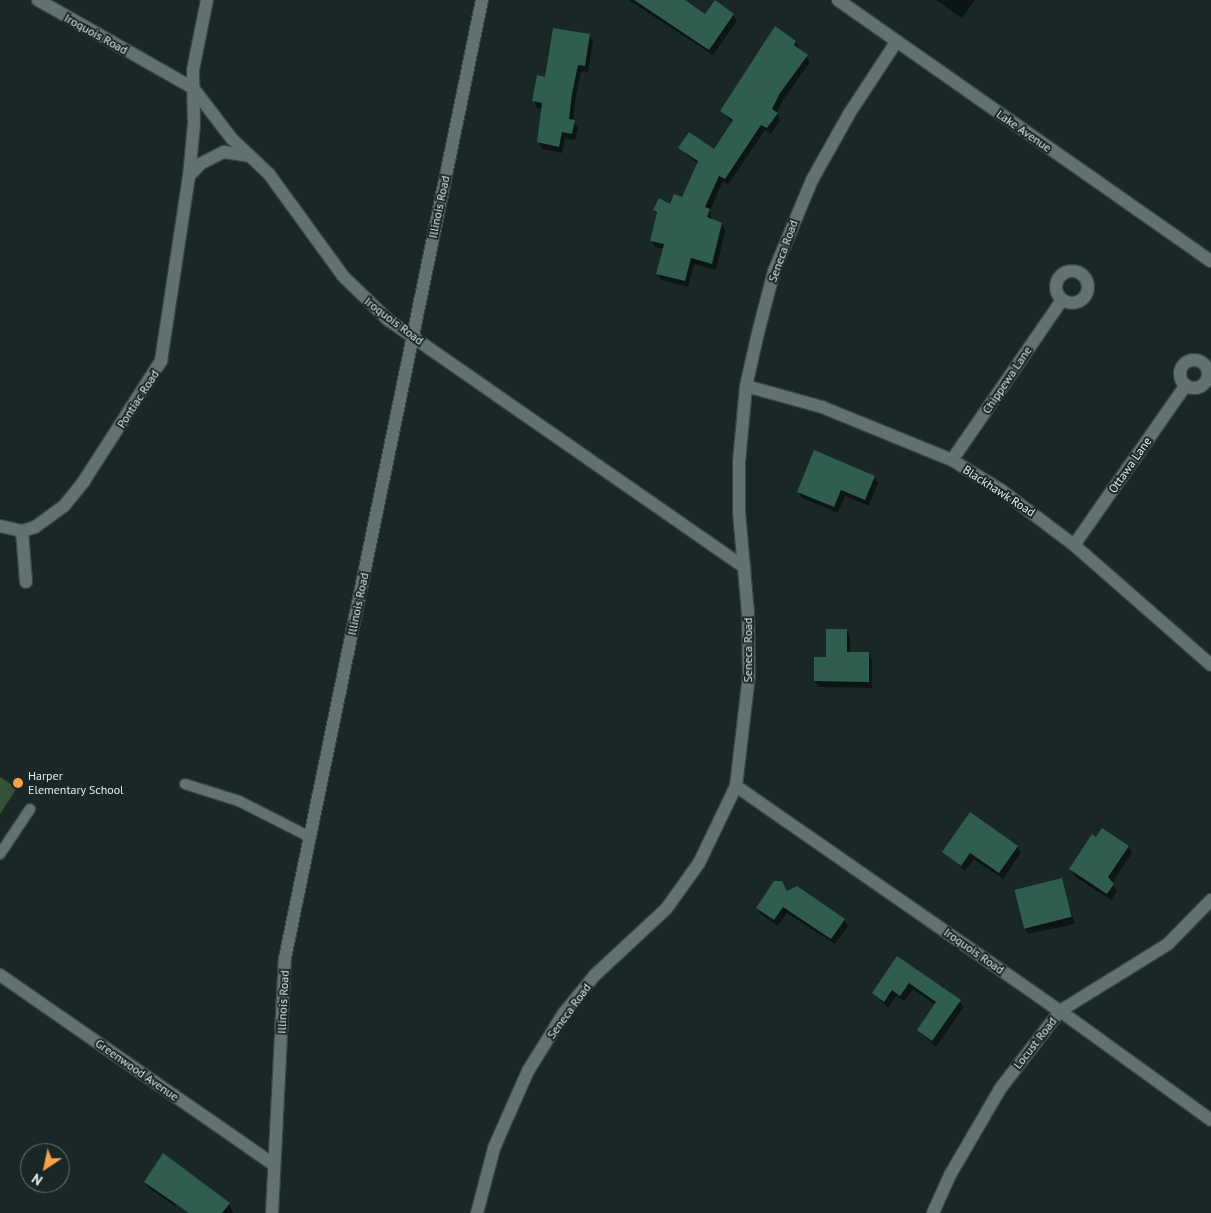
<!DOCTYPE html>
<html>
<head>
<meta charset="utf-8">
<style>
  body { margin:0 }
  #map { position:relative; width:1211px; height:1213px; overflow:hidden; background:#192727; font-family:"PT Sans",sans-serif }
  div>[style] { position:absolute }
  .green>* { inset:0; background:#375136 }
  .shadow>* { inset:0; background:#0007 }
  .building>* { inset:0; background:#2f5d4e; transform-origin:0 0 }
  .roads { filter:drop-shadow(1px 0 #394545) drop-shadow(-1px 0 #394545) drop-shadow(0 1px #394545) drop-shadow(0 -1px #394545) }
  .lane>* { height:10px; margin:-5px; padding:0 5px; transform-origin:5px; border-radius:5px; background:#627272 }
  .street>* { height:12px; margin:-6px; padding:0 6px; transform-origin:6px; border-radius:6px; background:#627272 }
  .street>.ring { margin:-6px; padding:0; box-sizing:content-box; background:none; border:12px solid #627272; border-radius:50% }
  .secondary>* { height:12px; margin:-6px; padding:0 6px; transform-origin:6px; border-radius:6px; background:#627272 }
  .dots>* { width:14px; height:14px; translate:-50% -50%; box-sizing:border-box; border:2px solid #192727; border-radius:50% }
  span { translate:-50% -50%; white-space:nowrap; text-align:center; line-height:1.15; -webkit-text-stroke:4px #192727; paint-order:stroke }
  .street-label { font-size:12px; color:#e2eceb }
  .poi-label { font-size:12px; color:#e2eceb }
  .left { translate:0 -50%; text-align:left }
  .north { position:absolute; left:20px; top:1143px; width:50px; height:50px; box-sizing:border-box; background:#192727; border:1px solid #697675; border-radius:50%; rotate:214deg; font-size:14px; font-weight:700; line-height:20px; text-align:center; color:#e2eceb }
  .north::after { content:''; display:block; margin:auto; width:18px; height:22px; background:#f6a246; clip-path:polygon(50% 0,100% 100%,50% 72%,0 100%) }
</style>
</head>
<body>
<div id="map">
  <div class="green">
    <div style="clip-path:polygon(0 777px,17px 788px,0 814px)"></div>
  </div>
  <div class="shadow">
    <div style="clip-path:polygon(629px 0,684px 0,706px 16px,733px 15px,737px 21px,713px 55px)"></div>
    <div style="clip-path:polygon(936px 0,975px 0,962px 18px)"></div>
    <div style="clip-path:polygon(589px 35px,593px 41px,588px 72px,581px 71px,575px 101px,573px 121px,578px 128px,575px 140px,565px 138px,562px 153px,542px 149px,539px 142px,543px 109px,537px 108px,534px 101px)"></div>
    <div style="clip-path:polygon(795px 42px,810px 62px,783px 100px,777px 113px,780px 120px,771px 134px,765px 130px,728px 185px,723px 181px,710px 211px,712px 220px,722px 224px,725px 231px,716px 270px,694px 264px,688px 287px,661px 280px,657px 273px,664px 249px,655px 247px,651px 240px,658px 216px,654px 210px,683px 199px,698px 164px,679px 148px,714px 150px,733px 123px,722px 111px)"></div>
    <div style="clip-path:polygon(874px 477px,878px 483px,869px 506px,845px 496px,838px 513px,802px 498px,798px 492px)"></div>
    <div style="clip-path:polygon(847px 630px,850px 636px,850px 653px,868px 653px,872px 660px,872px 688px,819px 687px,815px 681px)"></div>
    <div style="clip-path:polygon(1128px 846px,1132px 853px,1112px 883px,1117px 891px,1111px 900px,1074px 876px,1071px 869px)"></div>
    <div style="clip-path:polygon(1017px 847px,1021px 853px,1003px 879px,974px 859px,965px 871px,944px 852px)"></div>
    <div style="clip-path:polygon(1061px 880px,1075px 924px,1028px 934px,1024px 927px)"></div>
    <div style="clip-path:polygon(787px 892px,844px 920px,848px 926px,835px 944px,787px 913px,778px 926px,761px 914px,757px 908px)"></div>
    <div style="clip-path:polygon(898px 958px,960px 1001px,963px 1008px,936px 1047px,918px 1030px,936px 1005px,913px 989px,904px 1001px,896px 996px,888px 1008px,873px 993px)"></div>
    <div style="clip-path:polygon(163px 1155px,229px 1204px,233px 1213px,193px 1213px,187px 1188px,175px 1206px,149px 1188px,145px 1182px)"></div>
  </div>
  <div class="building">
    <div style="clip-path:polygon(634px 0,685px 0,705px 14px,715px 0,734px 14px,709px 50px)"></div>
    <div style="clip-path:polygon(775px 26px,796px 41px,794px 45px,808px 55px,780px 93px,772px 109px,778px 113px,767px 128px,761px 125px,725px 179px,719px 176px,705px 207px,710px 209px,707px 217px,722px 223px,712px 264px,691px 258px,685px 281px,656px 274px,664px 244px,650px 241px,657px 212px,653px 210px,659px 198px,670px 204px,674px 194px,682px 197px,698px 161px,678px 148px,689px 132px,714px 149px,733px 120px,720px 111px)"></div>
    <div style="clip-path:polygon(553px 28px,590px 34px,585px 66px,578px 65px,572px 94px,569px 119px,575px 120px,572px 134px,562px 132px,559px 147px,537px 142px,542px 103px,532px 101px,537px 75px,545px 77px)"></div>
    <div style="clip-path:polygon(814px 450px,875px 476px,865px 500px,841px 490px,834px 507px,797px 492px)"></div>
    <div style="clip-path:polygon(826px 629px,847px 629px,847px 652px,869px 652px,869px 682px,814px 681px,814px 657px,826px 657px)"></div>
    <div style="clip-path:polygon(970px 812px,1018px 846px,999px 873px,970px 853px,961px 866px,942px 852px)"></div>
    <div style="clip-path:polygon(1102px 828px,1129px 846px,1108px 877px,1114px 884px,1107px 894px,1069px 869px,1092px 834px,1096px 837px)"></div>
    <div style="left:1062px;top:878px;width:40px;height:49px;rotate:76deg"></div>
    <div style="clip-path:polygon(774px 881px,782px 881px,787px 891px,797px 886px,845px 919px,831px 939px,783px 907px,774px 920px,756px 908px)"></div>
    <div style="clip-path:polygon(897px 956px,961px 1000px,932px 1041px,917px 1030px,936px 1002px,909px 983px,900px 996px,892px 990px,884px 1002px,872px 993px)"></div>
    <div style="clip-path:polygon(163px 1153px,230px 1203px,222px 1213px,189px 1213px,144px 1182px)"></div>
  </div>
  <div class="roads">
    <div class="lane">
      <div style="left:185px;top:784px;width:57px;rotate:17.5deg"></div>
      <div style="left:239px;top:801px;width:80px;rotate:26.9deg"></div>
      <div style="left:0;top:854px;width:54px;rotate:-56.3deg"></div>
    </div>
    <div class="street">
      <div style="left:38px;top:0;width:178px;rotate:29.6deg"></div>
      <div style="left:193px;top:88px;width:64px;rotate:52.6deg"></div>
      <div style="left:232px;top:139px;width:51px;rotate:43.4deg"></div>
      <div style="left:269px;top:174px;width:126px;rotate:54deg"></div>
      <div style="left:343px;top:276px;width:62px;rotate:44.3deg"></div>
      <div style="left:387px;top:319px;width:435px;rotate:34.8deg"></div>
      <div style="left:189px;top:176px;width:16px;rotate:-47deg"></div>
      <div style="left:200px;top:164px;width:27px;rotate:-27deg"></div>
      <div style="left:224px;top:152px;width:25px;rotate:9deg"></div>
      <div class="ring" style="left:1056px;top:271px;width:20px;height:20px"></div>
      <div class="ring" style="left:1180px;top:360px;width:16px;height:16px"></div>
      <div style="left:746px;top:386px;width:79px;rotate:15.4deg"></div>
      <div style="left:822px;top:407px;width:140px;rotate:22.2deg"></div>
      <div style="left:952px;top:460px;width:57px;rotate:31.5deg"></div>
      <div style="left:1001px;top:490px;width:91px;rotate:37deg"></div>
      <div style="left:1074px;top:545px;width:182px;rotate:41.2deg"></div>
      <div style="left:952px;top:460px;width:194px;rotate:-55.5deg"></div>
      <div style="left:0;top:526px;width:23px;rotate:13deg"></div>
      <div style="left:22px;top:531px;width:14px;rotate:-17deg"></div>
      <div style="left:35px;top:527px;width:36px;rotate:-36deg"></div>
      <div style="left:64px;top:506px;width:32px;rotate:-51deg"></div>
      <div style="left:84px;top:481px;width:143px;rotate:-57.3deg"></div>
      <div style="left:161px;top:361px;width:187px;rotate:-81.4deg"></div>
      <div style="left:189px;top:176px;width:52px;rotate:-84.5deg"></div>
      <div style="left:194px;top:124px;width:54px;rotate:-91.1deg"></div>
      <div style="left:193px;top:70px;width:71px;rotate:-78.7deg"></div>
      <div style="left:22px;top:531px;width:51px;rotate:85.5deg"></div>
      <div style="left:1074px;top:545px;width:195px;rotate:-55deg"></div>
      <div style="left:736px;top:786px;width:394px;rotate:34.8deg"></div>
      <div style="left:1060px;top:1011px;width:186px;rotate:35.8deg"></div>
      <div style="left:0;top:975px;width:333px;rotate:34.7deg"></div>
      <div style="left:477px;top:1213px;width:67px;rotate:-75.3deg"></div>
      <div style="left:494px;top:1148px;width:84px;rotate:-66.2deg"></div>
      <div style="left:528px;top:1071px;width:68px;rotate:-58.2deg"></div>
      <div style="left:564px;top:1013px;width:49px;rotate:-50.8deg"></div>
      <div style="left:595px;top:975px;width:97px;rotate:-42.9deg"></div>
      <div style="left:666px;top:909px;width:57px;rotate:-54.3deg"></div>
      <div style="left:699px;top:863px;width:85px;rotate:-64.3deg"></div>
      <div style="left:736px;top:786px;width:111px;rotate:-83.3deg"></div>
      <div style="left:749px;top:676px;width:63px;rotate:-90.9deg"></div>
      <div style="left:748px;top:613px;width:101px;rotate:-95.1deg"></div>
      <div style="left:739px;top:512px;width:50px;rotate:-90deg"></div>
      <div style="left:739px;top:462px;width:76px;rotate:-84.7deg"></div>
      <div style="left:746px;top:386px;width:58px;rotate:-77.2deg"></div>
      <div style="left:759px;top:329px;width:60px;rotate:-75.5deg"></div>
      <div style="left:774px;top:271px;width:99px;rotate:-67.3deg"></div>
      <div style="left:812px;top:180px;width:76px;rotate:-60.7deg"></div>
      <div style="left:849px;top:114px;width:87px;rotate:-56.7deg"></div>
    </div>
    <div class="secondary">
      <div style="left:838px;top:0;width:455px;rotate:35deg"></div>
      <div style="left:272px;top:1213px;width:255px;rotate:-87.1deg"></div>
      <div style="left:285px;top:958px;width:978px;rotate:-78.38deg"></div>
      <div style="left:933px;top:1213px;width:42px;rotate:-65.9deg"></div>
      <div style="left:950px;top:1175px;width:99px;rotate:-59.8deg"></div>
      <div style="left:1000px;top:1089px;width:98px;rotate:-52.4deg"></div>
      <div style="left:1060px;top:1011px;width:127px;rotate:-31.8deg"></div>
      <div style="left:1168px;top:944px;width:62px;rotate:-45.7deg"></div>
    </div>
  </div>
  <div class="dots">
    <div style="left:18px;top:783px;background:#f6a246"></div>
  </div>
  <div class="street-label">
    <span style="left:96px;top:34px;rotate:29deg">Iroquois Road</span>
    <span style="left:1024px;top:131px;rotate:35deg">Lake Avenue</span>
    <span style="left:439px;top:207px;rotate:-78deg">Illinois Road</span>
    <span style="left:783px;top:251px;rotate:-70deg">Seneca Road</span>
    <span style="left:394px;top:321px;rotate:37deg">Iroquois Road</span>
    <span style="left:1007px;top:380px;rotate:-56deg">Chippewa Lane</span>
    <span style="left:138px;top:399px;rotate:-57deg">Pontiac Road</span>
    <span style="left:1130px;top:465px;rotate:-55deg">Ottawa Lane</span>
    <span style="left:999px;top:491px;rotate:33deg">Blackhawk Road</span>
    <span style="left:358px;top:604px;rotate:-78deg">Illinois Road</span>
    <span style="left:748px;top:650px;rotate:-90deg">Seneca Road</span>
    <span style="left:974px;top:951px;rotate:35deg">Iroquois Road</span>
    <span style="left:283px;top:1002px;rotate:-87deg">Illinois Road</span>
    <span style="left:569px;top:1011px;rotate:-54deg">Seneca Road</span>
    <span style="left:1035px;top:1043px;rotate:-52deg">Locust Road</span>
    <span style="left:137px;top:1070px;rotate:35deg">Greenwood Avenue</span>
  </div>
  <div class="poi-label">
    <span class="left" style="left:28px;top:783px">Harper<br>Elementary School</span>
  </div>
  <div class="north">N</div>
</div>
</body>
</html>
